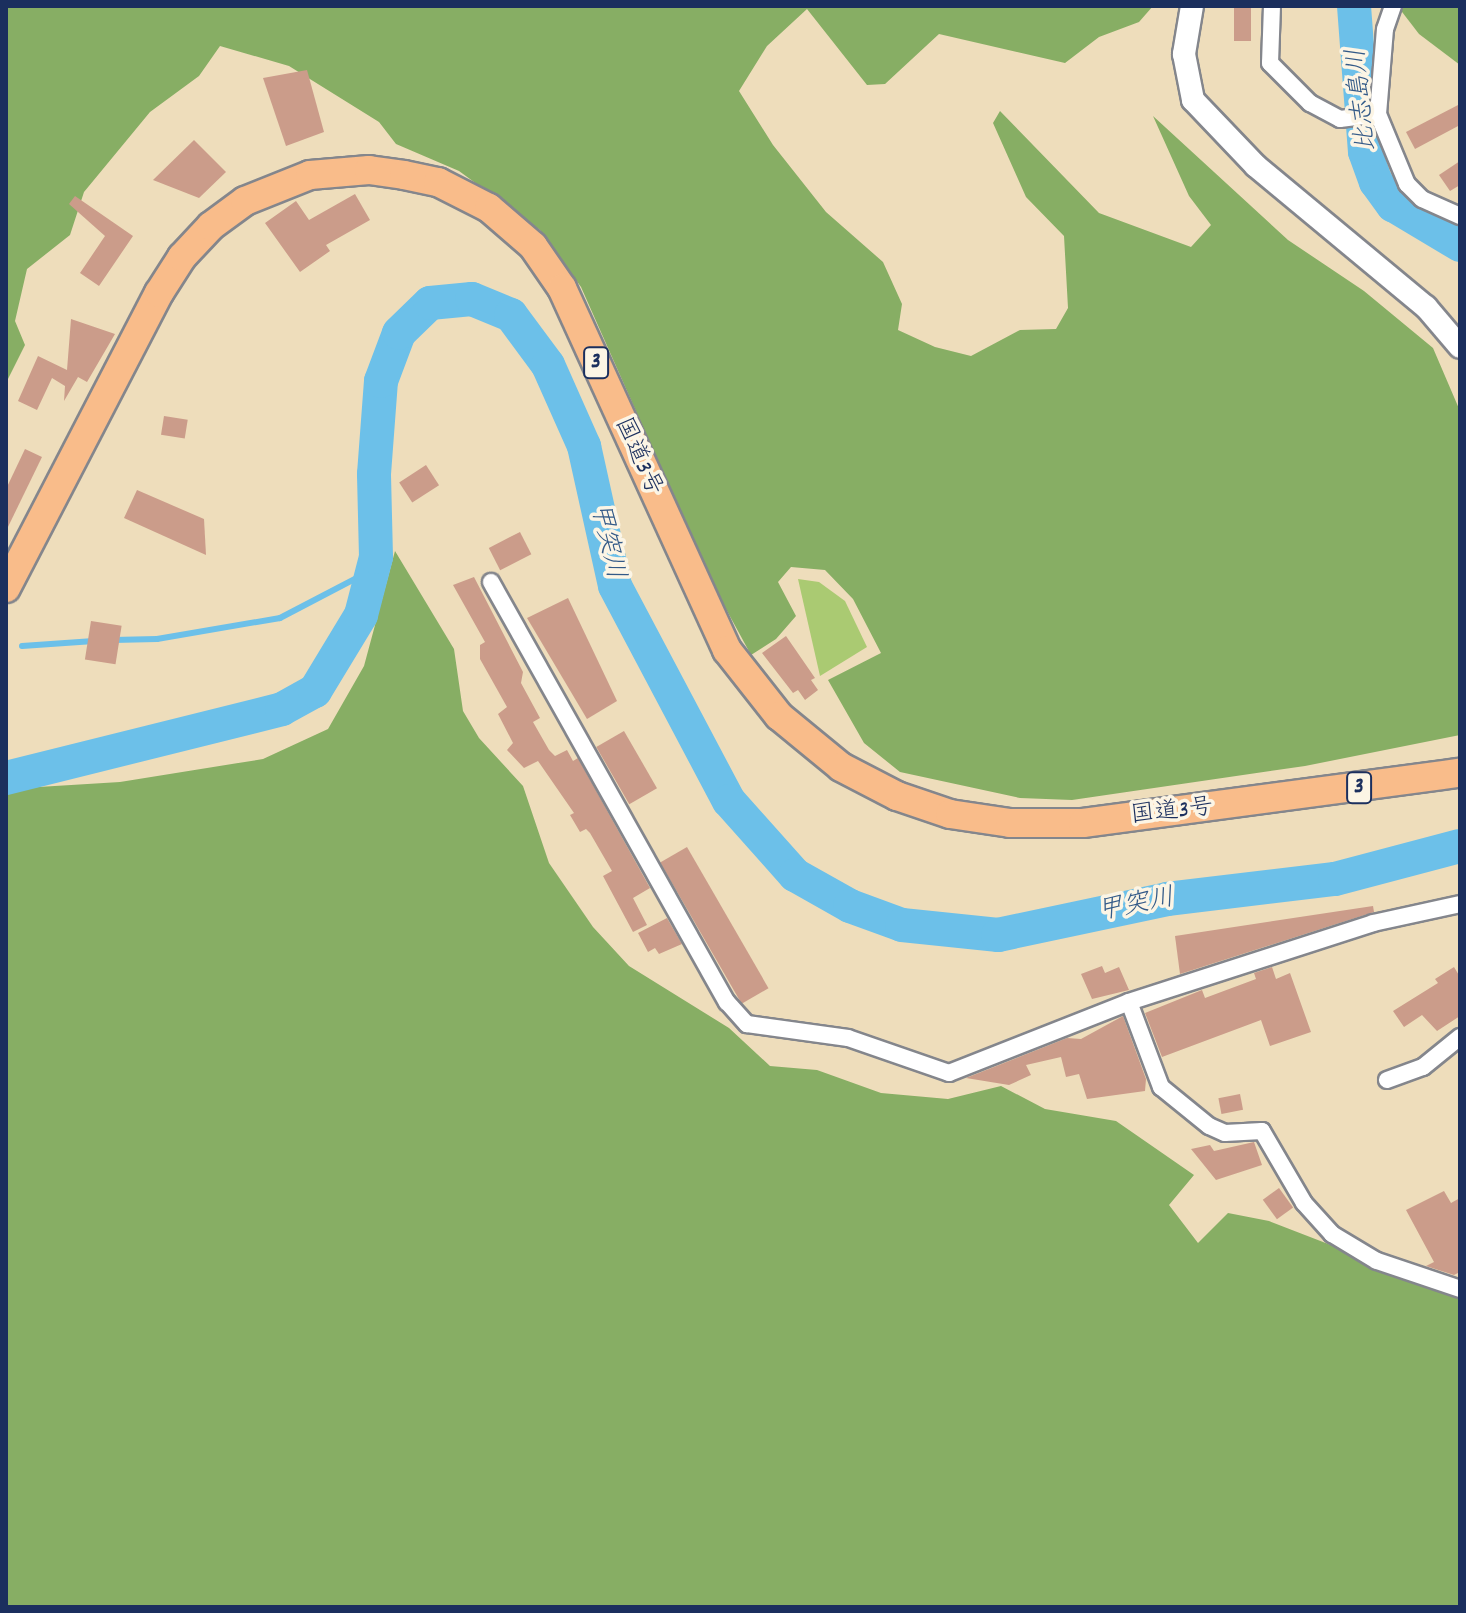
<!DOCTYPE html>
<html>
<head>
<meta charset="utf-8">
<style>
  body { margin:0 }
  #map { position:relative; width:1466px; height:1613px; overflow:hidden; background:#edb; font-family:Dekko,"Klee One",sans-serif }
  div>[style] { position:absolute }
  .green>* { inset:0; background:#aaca72 }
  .forest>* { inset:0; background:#87ae64 }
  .stream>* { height:6px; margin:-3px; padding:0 3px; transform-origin:3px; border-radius:3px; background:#6cc0e9 }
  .river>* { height:34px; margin:-17px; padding:0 17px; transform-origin:17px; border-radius:17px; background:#6cc0e9 }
  .building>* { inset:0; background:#cb9c8a; transform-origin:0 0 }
  .roads { filter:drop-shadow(2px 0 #84868c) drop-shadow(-2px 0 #84868c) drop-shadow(0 2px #84868c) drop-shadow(0 -2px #84868c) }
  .minor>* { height:16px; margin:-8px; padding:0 8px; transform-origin:8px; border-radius:8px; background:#fff }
  .tertiary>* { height:22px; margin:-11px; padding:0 11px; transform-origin:11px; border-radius:11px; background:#fff }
  .trunk>* { height:28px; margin:-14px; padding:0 14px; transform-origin:14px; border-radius:14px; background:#f9bc8a }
  span { translate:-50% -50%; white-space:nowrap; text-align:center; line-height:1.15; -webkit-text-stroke:7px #fcf5e5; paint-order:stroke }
  .shield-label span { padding:2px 6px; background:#fcf5e5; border:2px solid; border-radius:6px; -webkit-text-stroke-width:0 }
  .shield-label { font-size:22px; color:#1b2f5e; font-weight:700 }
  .street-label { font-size:24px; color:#1b2f5e }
  .water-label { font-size:26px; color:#335a88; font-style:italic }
  .frame { position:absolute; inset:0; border:8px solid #1b2f5e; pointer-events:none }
</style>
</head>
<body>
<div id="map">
  <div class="green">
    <div style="clip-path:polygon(798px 579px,819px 582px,845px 601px,867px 647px,820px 676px)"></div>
  </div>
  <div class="forest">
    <div style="clip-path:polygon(6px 6px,1153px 6px,1139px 22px,1099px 37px,1065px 63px,939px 34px,885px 84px,867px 85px,807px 9px,767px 46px,739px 91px,773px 145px,826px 212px,883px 262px,902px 304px,898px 330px,935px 347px,971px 356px,1020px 330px,1056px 329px,1068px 308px,1064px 236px,1026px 197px,993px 123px,1000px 111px,1099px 213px,1191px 247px,1211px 225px,1189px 196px,1153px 116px,1288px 240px,1364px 291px,1433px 348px,1460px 411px,1460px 735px,1305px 766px,1072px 800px,1020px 798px,900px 772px,864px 743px,828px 680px,881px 653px,853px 599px,825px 570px,791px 567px,778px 582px,796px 616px,776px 639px,751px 655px,713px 585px,581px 287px,540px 230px,459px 171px,396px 144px,379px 122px,289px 66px,220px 46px,199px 76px,150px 112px,84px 192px,70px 235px,27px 269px,15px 321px,25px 345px,6px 383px)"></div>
    <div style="clip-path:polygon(1460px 6px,1460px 65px,1419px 34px,1399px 8px)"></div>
    <div style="clip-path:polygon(395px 551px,454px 649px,463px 711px,479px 738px,523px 786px,549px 863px,593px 927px,629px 966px,729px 1028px,770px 1066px,817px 1070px,881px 1093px,948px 1099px,1001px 1086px,1045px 1109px,1116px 1121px,1194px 1175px,1169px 1205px,1198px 1243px,1228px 1213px,1269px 1221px,1460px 1295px,1460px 1607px,6px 1607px,6px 789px,120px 782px,263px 759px,328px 729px,364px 666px)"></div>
  </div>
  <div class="stream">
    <div style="left:113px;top:640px;width:44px;rotate:-1.3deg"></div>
    <div style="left:157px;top:639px;width:125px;rotate:-9.7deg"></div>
    <div style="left:280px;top:618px;width:104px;rotate:-27.6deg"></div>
    <div style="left:22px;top:646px;width:72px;rotate:-4deg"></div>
  </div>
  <div class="river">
    <div style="left:1354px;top:6px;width:146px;rotate:85.7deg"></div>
    <div style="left:1365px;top:152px;width:32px;rotate:70deg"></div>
    <div style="left:1376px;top:182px;width:29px;rotate:54deg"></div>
    <div style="left:1393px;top:205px;width:78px;rotate:30.8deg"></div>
    <div style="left:6px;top:778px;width:284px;rotate:-14deg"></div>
    <div style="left:282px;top:709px;width:38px;rotate:-29deg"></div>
    <div style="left:315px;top:691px;width:89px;rotate:-58.8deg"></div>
    <div style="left:361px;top:615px;width:60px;rotate:-75.5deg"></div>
    <div style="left:376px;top:557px;width:83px;rotate:-91.4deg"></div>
    <div style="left:374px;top:474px;width:93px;rotate:-85.7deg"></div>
    <div style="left:381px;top:381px;width:51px;rotate:-69.4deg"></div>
    <div style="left:399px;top:333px;width:43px;rotate:-44.1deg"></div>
    <div style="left:430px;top:303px;width:42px;rotate:-5.4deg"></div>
    <div style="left:472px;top:299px;width:42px;rotate:22.3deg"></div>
    <div style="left:511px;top:315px;width:62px;rotate:53.5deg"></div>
    <div style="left:548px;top:365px;width:89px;rotate:66deg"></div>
    <div style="left:584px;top:446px;width:143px;rotate:77.5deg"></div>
    <div style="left:615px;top:586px;width:243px;rotate:62.1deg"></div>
    <div style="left:729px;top:801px;width:99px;rotate:48.3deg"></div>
    <div style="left:795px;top:875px;width:63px;rotate:29.4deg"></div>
    <div style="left:850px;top:906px;width:55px;rotate:20.1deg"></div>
    <div style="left:902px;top:925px;width:97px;rotate:5.9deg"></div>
    <div style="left:998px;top:935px;width:173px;rotate:-12deg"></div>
    <div style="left:1167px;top:899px;width:169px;rotate:-6.8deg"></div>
    <div style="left:1335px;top:879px;width:129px;rotate:-14.8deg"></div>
  </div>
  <div class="building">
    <div style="left:1234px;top:6px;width:17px;height:35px"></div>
    <div style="clip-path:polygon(307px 70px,324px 132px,286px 146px,263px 78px)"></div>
    <div style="clip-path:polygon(1460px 104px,1460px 125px,1415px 149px,1406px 132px)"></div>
    <div style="clip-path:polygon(194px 140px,226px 172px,199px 198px,153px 180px)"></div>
    <div style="clip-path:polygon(1460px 161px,1460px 185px,1450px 191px,1439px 175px)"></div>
    <div style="clip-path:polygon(355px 194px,370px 220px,326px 245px,330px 251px,300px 272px,265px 223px,296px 201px,309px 220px)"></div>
    <div style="clip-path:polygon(75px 196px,133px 236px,99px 286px,80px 273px,105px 236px,69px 204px)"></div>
    <div style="clip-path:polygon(71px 319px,115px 334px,87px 382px,78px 377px,64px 401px,65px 386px,52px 378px,37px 410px,18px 401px,38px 356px,67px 370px)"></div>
    <div style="left:164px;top:416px;width:24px;height:19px;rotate:9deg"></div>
    <div style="clip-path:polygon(25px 449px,42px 457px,6px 531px,6px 489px)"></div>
    <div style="left:426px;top:465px;width:24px;height:32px;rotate:57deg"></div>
    <div style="clip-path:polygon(137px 490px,204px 519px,206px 555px,124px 518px)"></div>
    <div style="left:520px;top:532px;width:25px;height:35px;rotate:63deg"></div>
    <div style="clip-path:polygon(474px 577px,523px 672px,521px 683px,540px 718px,533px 722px,549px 750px,555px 756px,567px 750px,573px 761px,578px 758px,650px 888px,633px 898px,647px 925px,633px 932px,603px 876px,612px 871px,590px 833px,586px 829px,580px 832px,570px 815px,574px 813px,538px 761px,524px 768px,507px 750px,513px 743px,498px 714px,507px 707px,480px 659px,480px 645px,485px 642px,453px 585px)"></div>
    <div style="clip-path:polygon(568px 598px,617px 701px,587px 719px,527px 618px)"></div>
    <div style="left:91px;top:621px;width:31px;height:39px;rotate:9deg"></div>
    <div style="clip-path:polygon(786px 636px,815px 678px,811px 680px,818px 690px,805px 700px,798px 690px,793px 693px,762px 653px)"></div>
    <div style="left:624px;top:731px;width:66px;height:32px;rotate:60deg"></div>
    <div style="left:687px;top:847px;width:163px;height:31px;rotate:60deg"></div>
    <div style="clip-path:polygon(1373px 906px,1374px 912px,1180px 974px,1175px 936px)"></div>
    <div style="clip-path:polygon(667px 918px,682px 944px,659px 954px,655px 948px,648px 952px,638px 933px)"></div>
    <div style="clip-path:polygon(1102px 966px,1105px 973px,1119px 967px,1129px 990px,1092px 999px,1081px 974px)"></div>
    <div style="clip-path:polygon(1272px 967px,1276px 979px,1290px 973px,1311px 1032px,1270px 1046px,1261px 1020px,1162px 1057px,1145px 1013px,1202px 990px,1205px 998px,1256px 979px,1254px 973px)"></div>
    <div style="clip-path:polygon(1454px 967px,1460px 977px,1460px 1016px,1437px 1031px,1422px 1015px,1404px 1027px,1393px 1011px,1438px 983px,1435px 979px)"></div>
    <div style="clip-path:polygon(1123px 1016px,1146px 1079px,1145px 1091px,1087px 1099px,1079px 1074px,1066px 1077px,1061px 1057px,1026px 1065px,1031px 1075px,1009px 1085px,966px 1078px,1067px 1038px,1081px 1039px)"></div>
    <div style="left:1240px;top:1094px;width:16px;height:22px;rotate:79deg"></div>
    <div style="clip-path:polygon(1254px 1142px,1262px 1165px,1216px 1180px,1191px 1149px,1210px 1145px,1214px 1151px)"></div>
    <div style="left:1279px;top:1188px;width:24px;height:20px;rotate:54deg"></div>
    <div style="clip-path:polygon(1444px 1191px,1451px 1203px,1460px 1198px,1460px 1272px,1454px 1275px,1426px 1266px,1434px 1262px,1406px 1210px)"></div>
  </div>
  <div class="roads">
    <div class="minor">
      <div style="left:1272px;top:6px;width:57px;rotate:92deg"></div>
      <div style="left:1270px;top:63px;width:57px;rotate:45deg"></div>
      <div style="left:1310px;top:103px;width:34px;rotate:28deg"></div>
      <div style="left:1340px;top:119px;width:38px;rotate:-7deg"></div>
      <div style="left:1393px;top:6px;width:24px;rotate:109deg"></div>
      <div style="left:1385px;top:29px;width:85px;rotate:94.7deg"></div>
      <div style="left:1378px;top:114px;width:76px;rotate:67.5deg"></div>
      <div style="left:1407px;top:184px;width:21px;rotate:45deg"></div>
      <div style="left:1422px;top:199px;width:42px;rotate:24.1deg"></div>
      <div style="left:491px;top:582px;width:482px;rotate:60.7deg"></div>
      <div style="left:727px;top:1002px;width:30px;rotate:48deg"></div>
      <div style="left:747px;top:1024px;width:102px;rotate:7.9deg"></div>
      <div style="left:848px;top:1038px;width:107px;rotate:19.1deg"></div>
      <div style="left:949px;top:1073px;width:193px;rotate:-21.5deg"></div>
      <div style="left:1129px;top:1002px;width:256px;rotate:-17.9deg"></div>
      <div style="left:1373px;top:923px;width:89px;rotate:-12.3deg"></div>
      <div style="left:1129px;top:1002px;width:91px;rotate:69.4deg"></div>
      <div style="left:1161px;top:1087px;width:62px;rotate:39.1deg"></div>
      <div style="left:1209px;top:1126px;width:17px;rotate:24deg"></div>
      <div style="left:1225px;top:1133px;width:37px;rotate:-3deg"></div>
      <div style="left:1262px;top:1131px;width:83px;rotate:59.7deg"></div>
      <div style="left:1304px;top:1203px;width:42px;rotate:47.9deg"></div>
      <div style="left:1332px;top:1234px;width:52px;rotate:31deg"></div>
      <div style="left:1377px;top:1261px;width:88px;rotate:18.6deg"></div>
      <div style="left:1387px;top:1080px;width:38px;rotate:-20deg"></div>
      <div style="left:1423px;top:1067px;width:48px;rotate:-39deg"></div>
    </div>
    <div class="tertiary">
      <div style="left:1192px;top:6px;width:49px;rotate:99.5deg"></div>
      <div style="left:1184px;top:54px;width:47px;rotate:78.9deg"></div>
      <div style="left:1193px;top:100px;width:91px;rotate:46.3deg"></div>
      <div style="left:1256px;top:166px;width:221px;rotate:39.7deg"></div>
      <div style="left:1426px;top:307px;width:52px;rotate:49.6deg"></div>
    </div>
    <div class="trunk">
      <div style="left:6px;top:588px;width:332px;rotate:-62.6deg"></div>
      <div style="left:159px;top:293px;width:43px;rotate:-57.4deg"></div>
      <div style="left:182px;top:257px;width:42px;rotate:-46.9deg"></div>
      <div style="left:211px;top:226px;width:42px;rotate:-36.3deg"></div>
      <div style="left:245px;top:201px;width:70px;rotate:-21.8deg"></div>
      <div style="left:310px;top:175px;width:59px;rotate:-4.8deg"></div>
      <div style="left:369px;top:170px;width:35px;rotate:8deg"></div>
      <div style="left:404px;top:175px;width:35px;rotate:12deg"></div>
      <div style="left:438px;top:182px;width:57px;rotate:27deg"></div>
      <div style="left:489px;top:208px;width:58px;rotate:40.8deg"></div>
      <div style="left:533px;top:246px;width:51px;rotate:55.4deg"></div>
      <div style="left:562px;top:288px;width:398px;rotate:65.5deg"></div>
      <div style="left:727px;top:650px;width:84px;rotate:51.8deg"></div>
      <div style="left:779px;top:716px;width:80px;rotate:39.4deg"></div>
      <div style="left:841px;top:767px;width:63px;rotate:27.4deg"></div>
      <div style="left:897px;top:796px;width:56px;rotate:18.8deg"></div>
      <div style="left:950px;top:814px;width:61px;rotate:8.5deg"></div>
      <div style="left:1010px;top:823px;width:73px"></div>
      <div style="left:1083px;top:823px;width:380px;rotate:-7.6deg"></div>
    </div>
  </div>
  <div class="shield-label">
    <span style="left:596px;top:363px">3</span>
    <span style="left:1359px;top:788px">3</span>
  </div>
  <div class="street-label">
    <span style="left:637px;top:457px;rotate:66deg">国道3号</span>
    <span style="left:1172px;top:813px;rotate:-6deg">国道3号</span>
  </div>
  <div class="water-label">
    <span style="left:1363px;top:100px;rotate:-96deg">比志島川</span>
    <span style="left:606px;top:541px;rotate:77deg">甲突川</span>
    <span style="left:1136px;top:906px;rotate:-11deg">甲突川</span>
  </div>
  <div class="frame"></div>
</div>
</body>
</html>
